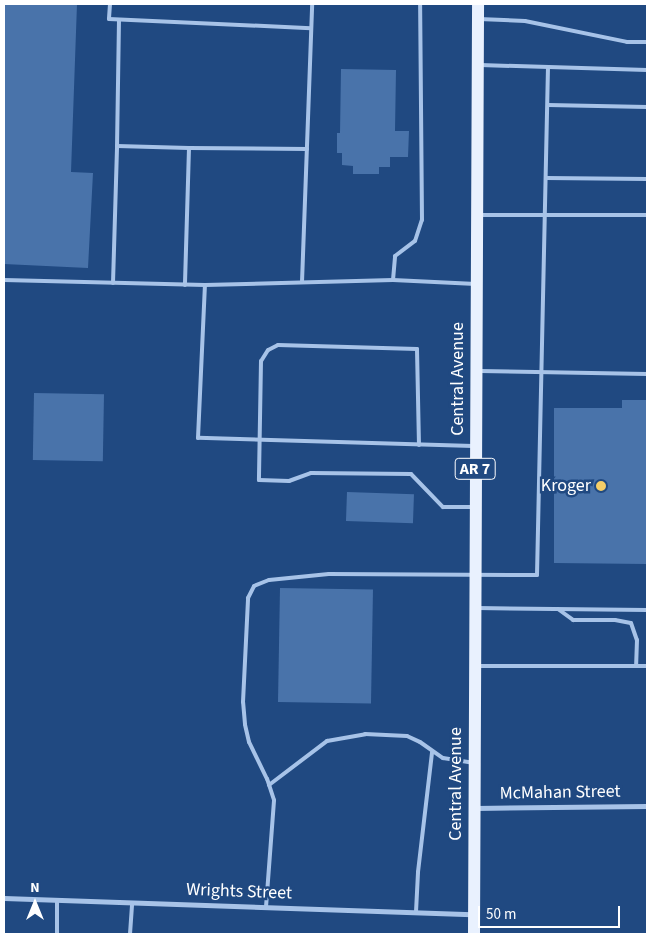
<!DOCTYPE html>
<html>
<head>
<meta charset="utf-8">
<style>
  body { margin:0 }
  #map { position:relative; width:651px; height:938px; overflow:hidden; background:#204981; font-family:"Source Sans 3",sans-serif }
  div>[style] { position:absolute }
  .building>* { inset:0; background:#4973aa; transform-origin:0 0 }
  .service>* { height:4px; margin:-2px; padding:0 2px; transform-origin:2px; border-radius:2px; background:#a7c3e8 }
  .minor>* { height:5px; margin:-2.5px; padding:0 2.5px; transform-origin:2.5px; border-radius:2.5px; background:#a7c3e8 }
  .primary>* { height:12px; margin:-6px; padding:0 6px; transform-origin:6px; border-radius:6px; background:#e9f1fe }
  .dots>* { width:14px; height:14px; translate:-50% -50%; box-sizing:border-box; border:2px solid #204981; border-radius:50% }
  span { translate:-50% -50%; white-space:nowrap; text-align:center; line-height:1.15; -webkit-text-stroke:5px #204981; paint-order:stroke }
  .shield-label span { padding:1px 4px; background:#204981; border:1px solid; border-radius:4px; -webkit-text-stroke-width:0 }
  .shield-label { font-size:16px; color:#fff; font-weight:700 }
  .street-label { font-size:18px; color:#fff }
  .poi-label { font-size:18px; color:#fff }
  .right { translate:-100% -50%; text-align:right }
  .frame { position:absolute; inset:0; border:5px solid #fff; pointer-events:none }
  .north { position:absolute; left:10px; top:878px; width:50px; height:50px; -webkit-text-stroke:4px #204981; paint-order:stroke; rotate:0deg; font-size:14px; font-weight:700; line-height:20px; text-align:center; color:#fff }
  .north::after { content:''; display:block; margin:auto; width:18px; height:22px; background:#fff; clip-path:polygon(50% 0,100% 100%,50% 72%,0 100%) }
  .scale { position:absolute; left:478px; top:906px; width:142px; height:22px; box-sizing:border-box; border:2px solid #fff; border-top:0; padding-left:6px; font-size:15px; line-height:18px; white-space:nowrap; color:#fff; -webkit-text-stroke:4px #204981; paint-order:stroke }
</style>
</head>
<body>
<div id="map">
  <div class="building">
    <div style="clip-path:polygon(4px 4px,77px 4px,71px 172px,93px 173px,88px 268px,4px 264px)"></div>
    <div style="clip-path:polygon(341px 69px,396px 70px,395px 131px,409px 131px,408px 157px,390px 157px,390px 167px,379px 167px,379px 174px,353px 174px,353px 166px,342px 165px,342px 153px,337px 153px,337px 133px,340px 133px)"></div>
    <div style="left:34px;top:393px;width:70px;height:67px;rotate:1deg"></div>
    <div style="clip-path:polygon(622px 400px,647px 400px,647px 564px,554px 563px,554px 408px,622px 408px)"></div>
    <div style="left:347px;top:492px;width:67px;height:29px;rotate:2deg"></div>
    <div style="left:280px;top:588px;width:93px;height:114px;rotate:1deg"></div>
  </div>
  <div class="service">
    <div style="left:110px;top:4px;width:15px;rotate:94deg"></div>
    <div style="left:109px;top:19px;width:202px;rotate:2.6deg"></div>
    <div style="left:479px;top:19px;width:46px;rotate:2.5deg"></div>
    <div style="left:525px;top:21px;width:104px;rotate:11.6deg"></div>
    <div style="left:627px;top:42px;width:20px"></div>
    <div style="left:119px;top:20px;width:126px;rotate:90.9deg"></div>
    <div style="left:117px;top:146px;width:72px;rotate:1.6deg"></div>
    <div style="left:189px;top:148px;width:137px;rotate:91.7deg"></div>
    <div style="left:480px;top:65px;width:167px;rotate:1.7deg"></div>
    <div style="left:548px;top:105px;width:99px;rotate:1.2deg"></div>
    <div style="left:189px;top:148px;width:118px;rotate:0.5deg"></div>
    <div style="left:546px;top:178px;width:101px;rotate:0.6deg"></div>
    <div style="left:479px;top:215px;width:168px"></div>
    <div style="left:4px;top:280px;width:201px;rotate:1.4deg"></div>
    <div style="left:393px;top:280px;width:24px;rotate:-85deg"></div>
    <div style="left:395px;top:256px;width:25px;rotate:-37deg"></div>
    <div style="left:415px;top:241px;width:22px;rotate:-72deg"></div>
    <div style="left:422px;top:220px;width:216px;rotate:-90.5deg"></div>
    <div style="left:302px;top:282px;width:278px;rotate:-87.9deg"></div>
    <div style="left:113px;top:283px;width:137px;rotate:-88.3deg"></div>
    <div style="left:480px;top:371px;width:167px;rotate:1deg"></div>
    <div style="left:419px;top:445px;width:96px;rotate:-91.2deg"></div>
    <div style="left:417px;top:349px;width:139px;rotate:-178.4deg"></div>
    <div style="left:278px;top:345px;width:11px;rotate:153deg"></div>
    <div style="left:268px;top:350px;width:13px;rotate:122deg"></div>
    <div style="left:261px;top:361px;width:119px;rotate:91deg"></div>
    <div style="left:259px;top:480px;width:30px;rotate:2deg"></div>
    <div style="left:289px;top:481px;width:23px;rotate:-20deg"></div>
    <div style="left:311px;top:473px;width:100px;rotate:0.6deg"></div>
    <div style="left:411px;top:474px;width:46px;rotate:45.9deg"></div>
    <div style="left:443px;top:507px;width:30px"></div>
    <div style="left:473px;top:446px;width:275px;rotate:-178.3deg"></div>
    <div style="left:198px;top:438px;width:153px;rotate:-87.4deg"></div>
    <div style="left:205px;top:285px;width:188px;rotate:-1.5deg"></div>
    <div style="left:393px;top:280px;width:83px;rotate:2.8deg"></div>
    <div style="left:477px;top:608px;width:170px;rotate:0.7deg"></div>
    <div style="left:558px;top:609px;width:19px;rotate:36deg"></div>
    <div style="left:573px;top:620px;width:42px"></div>
    <div style="left:615px;top:620px;width:16px;rotate:11deg"></div>
    <div style="left:631px;top:623px;width:18px;rotate:71deg"></div>
    <div style="left:637px;top:640px;width:26px;rotate:92deg"></div>
    <div style="left:476px;top:666px;width:171px"></div>
    <div style="left:269px;top:785px;width:73px;rotate:-37.2deg"></div>
    <div style="left:327px;top:741px;width:39px;rotate:-10deg"></div>
    <div style="left:365px;top:734px;width:42px;rotate:2.7deg"></div>
    <div style="left:407px;top:736px;width:14px;rotate:25deg"></div>
    <div style="left:420px;top:742px;width:28px;rotate:35deg"></div>
    <div style="left:443px;top:758px;width:30px;rotate:9deg"></div>
    <div style="left:266px;top:907px;width:107px;rotate:-85.7deg"></div>
    <div style="left:274px;top:800px;width:22px;rotate:-108deg"></div>
    <div style="left:267px;top:779px;width:41px;rotate:-115.9deg"></div>
    <div style="left:249px;top:742px;width:18px;rotate:-103deg"></div>
    <div style="left:245px;top:724px;width:22px;rotate:-95deg"></div>
    <div style="left:243px;top:702px;width:104px;rotate:-87.2deg"></div>
    <div style="left:248px;top:598px;width:13px;rotate:-63deg"></div>
    <div style="left:254px;top:586px;width:16px;rotate:-22deg"></div>
    <div style="left:269px;top:580px;width:60px;rotate:-5.7deg"></div>
    <div style="left:329px;top:574px;width:208px;rotate:0.3deg"></div>
    <div style="left:537px;top:575px;width:508px;rotate:-88.76deg"></div>
    <div style="left:416px;top:912px;width:40px;rotate:-87.1deg"></div>
    <div style="left:418px;top:872px;width:121px;rotate:-83.3deg"></div>
    <div style="left:57px;top:934px;width:34px;rotate:-90deg"></div>
    <div style="left:130px;top:934px;width:31px;rotate:-86deg"></div>
  </div>
  <div class="minor">
    <div style="left:476px;top:808px;width:171px;rotate:-0.7deg"></div>
    <div style="left:4px;top:898px;width:468px;rotate:2deg"></div>
  </div>
  <div class="primary">
    <div style="left:474px;top:934px;width:930px;rotate:-89.75deg"></div>
  </div>
  <div class="dots">
    <div style="left:601px;top:486px;background:#f5ce68"></div>
  </div>
  <div class="shield-label">
    <span style="left:475px;top:469px">AR 7</span>
  </div>
  <div class="street-label">
    <span style="left:458px;top:379px;rotate:-90deg">Central Avenue</span>
    <span style="left:456px;top:784px;rotate:-90deg">Central Avenue</span>
    <span style="left:560px;top:793px;rotate:-1deg">McMahan Street</span>
    <span style="left:239px;top:892px;rotate:2deg">Wrights Street</span>
  </div>
  <div class="poi-label">
    <span class="right" style="left:591px;top:486px">Kroger</span>
  </div>
  <div class="frame"></div>
  <div class="north">N</div>
  <div class="scale">50 m</div>
</div>
</body>
</html>
